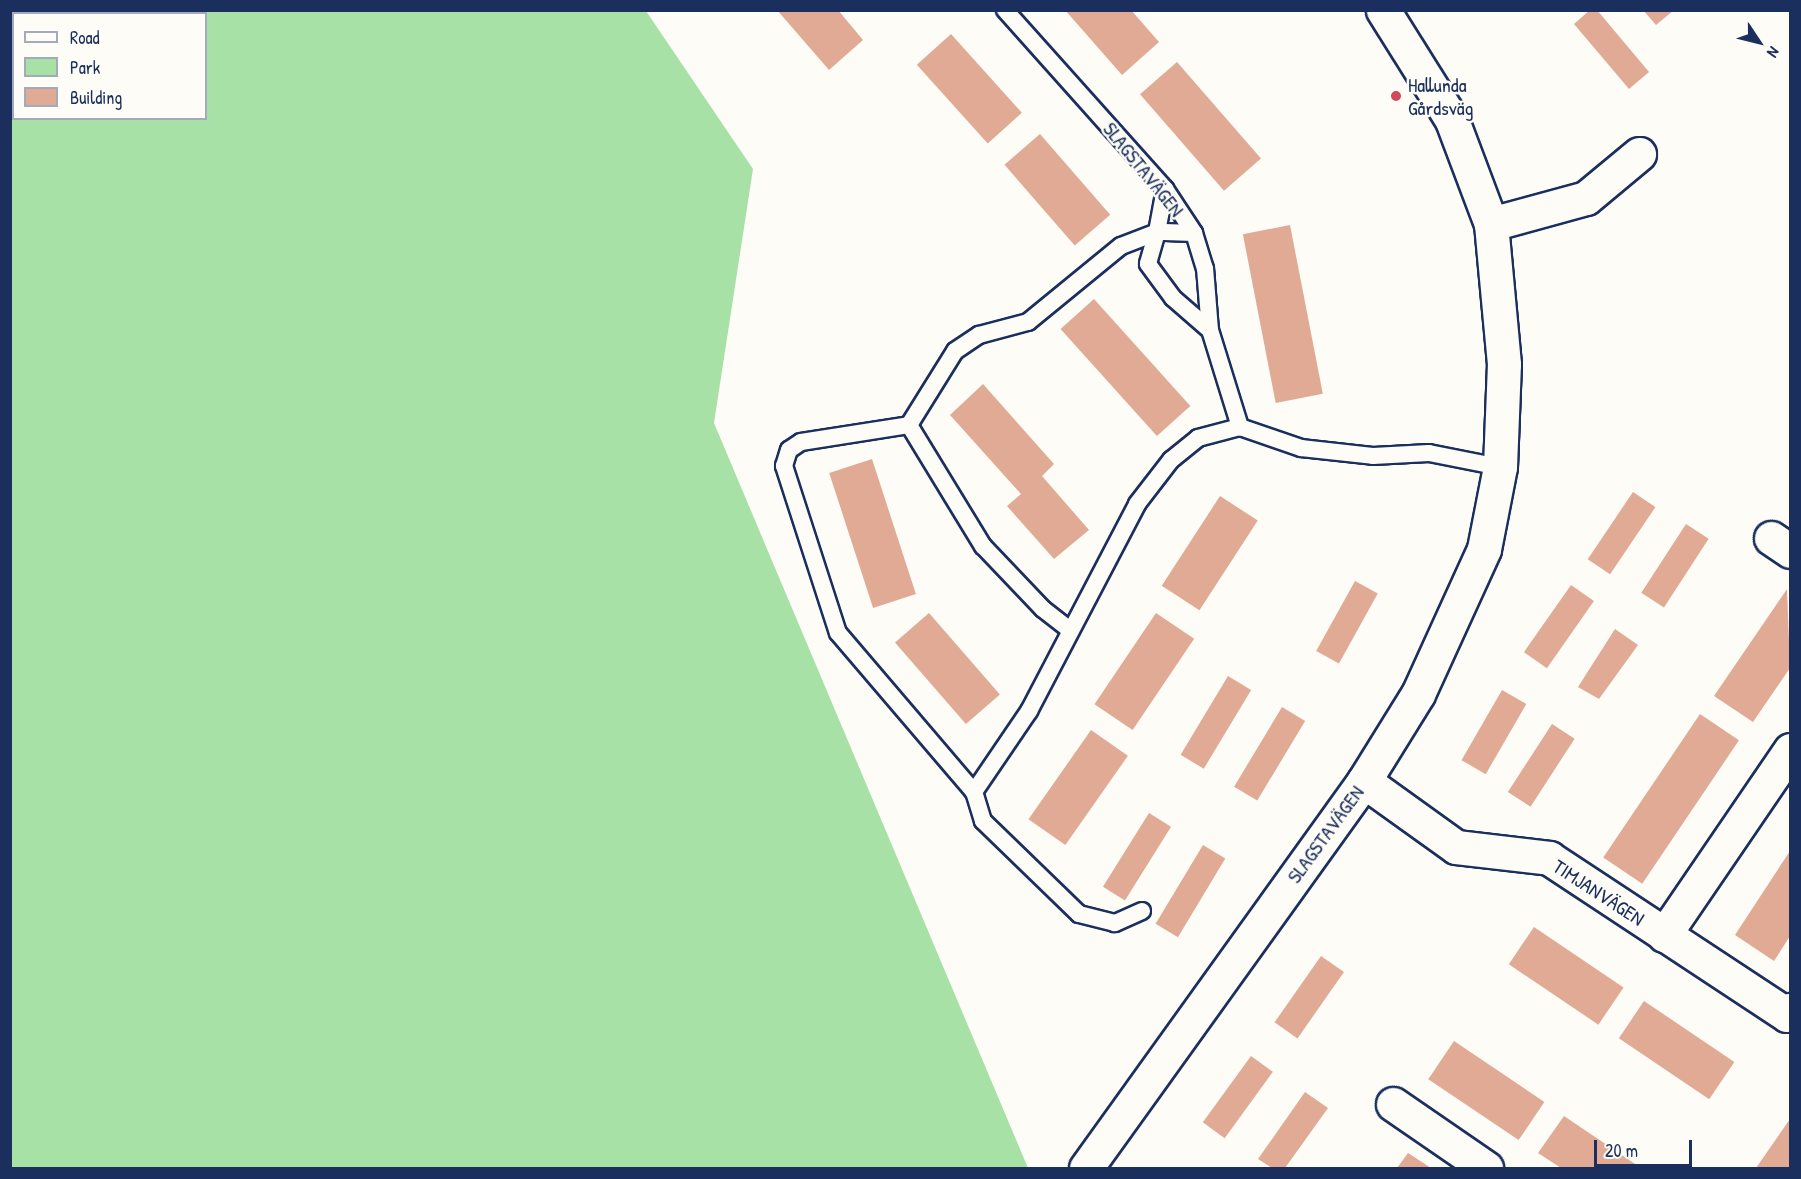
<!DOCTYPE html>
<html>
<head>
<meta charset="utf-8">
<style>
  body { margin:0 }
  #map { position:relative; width:1801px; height:1179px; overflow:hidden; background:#fdfcf7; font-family:"Patrick Hand",sans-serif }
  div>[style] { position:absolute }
  .green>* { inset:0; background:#a7e1a6 }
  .building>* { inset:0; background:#e0aa95; transform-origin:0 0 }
  .roads { filter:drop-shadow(2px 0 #1b2f5e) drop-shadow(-2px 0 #1b2f5e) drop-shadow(0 2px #1b2f5e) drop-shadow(0 -2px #1b2f5e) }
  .lane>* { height:16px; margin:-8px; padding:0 8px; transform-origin:8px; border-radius:8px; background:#fdfcf7 }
  .street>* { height:33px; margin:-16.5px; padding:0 16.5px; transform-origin:16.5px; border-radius:16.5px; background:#fdfcf7 }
  .secondary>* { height:33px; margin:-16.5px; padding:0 16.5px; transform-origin:16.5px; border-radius:16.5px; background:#fdfcf7 }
  .dots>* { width:16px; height:16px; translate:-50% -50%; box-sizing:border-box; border:3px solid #fdfcf7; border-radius:50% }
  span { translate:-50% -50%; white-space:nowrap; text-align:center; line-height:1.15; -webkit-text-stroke:5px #fdfcf7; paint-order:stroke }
  .poi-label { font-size:20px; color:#1b2f5e }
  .left { translate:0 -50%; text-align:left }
  .street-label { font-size:20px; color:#1b2f5e }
  .frame { position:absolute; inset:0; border:12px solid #1b2f5e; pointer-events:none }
  .legend { position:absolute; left:12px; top:12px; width:195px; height:108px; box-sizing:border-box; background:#fdfcf7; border:2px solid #a3aaba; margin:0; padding:8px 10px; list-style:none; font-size:18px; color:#1b2f5e }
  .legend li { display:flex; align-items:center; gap:12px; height:30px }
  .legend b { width:30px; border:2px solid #a3aaba }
  .north { position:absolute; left:1729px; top:12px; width:60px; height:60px; -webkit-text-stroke:4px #fdfcf7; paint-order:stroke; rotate:125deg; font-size:16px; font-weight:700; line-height:24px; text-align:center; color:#1b2f5e }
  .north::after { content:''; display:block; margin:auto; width:21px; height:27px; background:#1b2f5e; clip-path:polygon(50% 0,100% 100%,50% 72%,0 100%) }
  .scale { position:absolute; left:1594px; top:1140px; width:98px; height:27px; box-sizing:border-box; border:3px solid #1b2f5e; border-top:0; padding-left:8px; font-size:18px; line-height:21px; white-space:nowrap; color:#1b2f5e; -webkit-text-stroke:4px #fdfcf7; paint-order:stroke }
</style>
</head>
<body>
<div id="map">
  <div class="green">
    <div style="clip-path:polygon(evenodd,10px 11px,646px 11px,753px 169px,714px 423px,1028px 1168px,11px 1168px,10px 11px,14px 14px,206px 14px,206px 118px,14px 118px,14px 14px)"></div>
  </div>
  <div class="building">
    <div style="clip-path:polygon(777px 10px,838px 10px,863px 40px,829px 70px)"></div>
    <div style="clip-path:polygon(1065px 10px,1131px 10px,1159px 42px,1122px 75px)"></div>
    <div style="clip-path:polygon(1590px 10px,1597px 10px,1649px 72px,1629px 89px,1574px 24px)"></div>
    <div style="clip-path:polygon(1643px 10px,1674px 10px,1656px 25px)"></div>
    <div style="left:951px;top:34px;width:106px;height:46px;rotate:48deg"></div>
    <div style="left:1177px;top:62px;width:128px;height:49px;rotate:49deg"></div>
    <div style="left:1040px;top:134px;width:107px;height:47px;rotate:49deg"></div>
    <div style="left:1290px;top:225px;width:172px;height:48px;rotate:79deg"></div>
    <div style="left:1094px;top:299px;width:144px;height:45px;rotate:48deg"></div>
    <div style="clip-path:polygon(983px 384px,1054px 464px,1042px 476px,1089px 530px,1054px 559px,1007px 506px,1021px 494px,950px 415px)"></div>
    <div style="left:872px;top:459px;width:142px;height:45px;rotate:72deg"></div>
    <div style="left:1633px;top:492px;width:27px;height:81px;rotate:34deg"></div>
    <div style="left:1220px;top:496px;width:45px;height:107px;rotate:33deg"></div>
    <div style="left:1686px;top:524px;width:27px;height:82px;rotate:33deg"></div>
    <div style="left:1355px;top:581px;width:26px;height:80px;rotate:29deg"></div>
    <div style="left:1571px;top:585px;width:28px;height:82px;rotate:35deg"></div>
    <div style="clip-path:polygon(1787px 589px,1790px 668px,1753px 722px,1714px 696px)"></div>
    <div style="left:929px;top:613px;width:108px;height:45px;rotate:49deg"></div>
    <div style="left:1156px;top:613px;width:46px;height:110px;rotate:34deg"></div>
    <div style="clip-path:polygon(1615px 629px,1638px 645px,1599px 699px,1578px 687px)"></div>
    <div style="left:1228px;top:676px;width:27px;height:92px;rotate:31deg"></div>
    <div style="left:1502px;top:690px;width:28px;height:81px;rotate:30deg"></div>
    <div style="left:1282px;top:707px;width:27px;height:93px;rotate:31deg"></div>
    <div style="left:1700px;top:714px;width:47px;height:173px;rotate:34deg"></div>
    <div style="left:1552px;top:724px;width:27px;height:81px;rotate:33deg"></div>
    <div style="left:1091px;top:730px;width:45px;height:109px;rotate:35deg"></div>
    <div style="left:1149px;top:813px;width:26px;height:87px;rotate:32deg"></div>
    <div style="left:1203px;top:845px;width:26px;height:92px;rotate:31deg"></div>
    <div style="clip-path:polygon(1790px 851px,1790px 936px,1774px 961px,1735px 935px)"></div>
    <div style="left:1534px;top:927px;width:108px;height:45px;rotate:34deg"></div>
    <div style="left:1321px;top:956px;width:28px;height:81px;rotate:35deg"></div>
    <div style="left:1644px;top:1001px;width:109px;height:45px;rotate:34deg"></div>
    <div style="left:1454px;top:1041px;width:109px;height:46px;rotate:34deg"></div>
    <div style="left:1251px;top:1056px;width:27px;height:82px;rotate:36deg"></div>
    <div style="clip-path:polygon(1305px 1092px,1328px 1108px,1285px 1168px,1272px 1168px,1258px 1159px)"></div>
    <div style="clip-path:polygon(1564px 1116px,1641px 1168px,1561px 1168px,1538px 1153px)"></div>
    <div style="clip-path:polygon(1790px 1119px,1790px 1168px,1756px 1168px)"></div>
    <div style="clip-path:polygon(1408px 1153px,1431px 1168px,1397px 1168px)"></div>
  </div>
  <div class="roads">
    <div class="lane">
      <div style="left:1005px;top:10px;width:240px;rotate:48.2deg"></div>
      <div style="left:1165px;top:189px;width:53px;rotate:56.6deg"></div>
      <div style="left:1194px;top:233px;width:37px;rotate:73deg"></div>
      <div style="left:1205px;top:268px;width:62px;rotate:85.4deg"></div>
      <div style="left:1210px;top:330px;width:102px;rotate:72.8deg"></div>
      <div style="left:1194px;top:233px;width:37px;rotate:-178deg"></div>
      <div style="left:1157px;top:232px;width:33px;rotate:106deg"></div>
      <div style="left:1148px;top:264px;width:42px;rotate:53.7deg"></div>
      <div style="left:1173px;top:298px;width:49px;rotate:40.9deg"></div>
      <div style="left:909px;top:425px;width:142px;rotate:58.6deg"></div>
      <div style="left:983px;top:546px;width:87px;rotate:46.4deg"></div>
      <div style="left:1043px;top:609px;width:33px;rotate:38deg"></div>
      <div style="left:974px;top:792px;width:98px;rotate:-55.8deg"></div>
      <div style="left:1029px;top:711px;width:233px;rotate:-62.4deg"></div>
      <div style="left:1137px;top:504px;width:56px;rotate:-52.3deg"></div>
      <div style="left:1171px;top:460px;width:35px;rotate:-39deg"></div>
      <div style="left:1198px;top:438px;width:43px;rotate:-14.7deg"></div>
      <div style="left:1240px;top:427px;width:65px;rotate:19deg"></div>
      <div style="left:1301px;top:448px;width:72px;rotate:6.3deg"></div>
      <div style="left:1373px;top:456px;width:56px;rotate:-3.1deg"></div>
      <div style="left:1429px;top:453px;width:72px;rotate:11.2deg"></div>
      <div style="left:1142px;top:911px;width:30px;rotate:156deg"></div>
      <div style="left:1115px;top:923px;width:37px;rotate:-166deg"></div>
      <div style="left:1079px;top:914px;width:134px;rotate:-135.9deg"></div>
      <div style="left:983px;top:821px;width:30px;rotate:-107deg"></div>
      <div style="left:974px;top:792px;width:209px;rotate:-130.5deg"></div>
      <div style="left:838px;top:633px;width:176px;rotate:-107.9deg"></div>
      <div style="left:784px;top:466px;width:17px;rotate:-73deg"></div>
      <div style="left:789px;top:450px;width:14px;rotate:-34deg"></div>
      <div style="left:801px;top:442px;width:109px;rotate:-8.9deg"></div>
      <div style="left:909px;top:425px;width:87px;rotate:-58.1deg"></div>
      <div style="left:955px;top:351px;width:29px;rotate:-34deg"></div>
      <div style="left:979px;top:335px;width:51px;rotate:-14.9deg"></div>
      <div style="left:1028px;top:322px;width:120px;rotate:-39.3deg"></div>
      <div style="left:1121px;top:246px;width:39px;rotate:-21deg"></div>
      <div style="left:1157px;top:232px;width:44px;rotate:-79.5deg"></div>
    </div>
    <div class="street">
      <div style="left:1491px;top:224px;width:98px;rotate:-15.3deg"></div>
      <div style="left:1586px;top:198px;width:69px;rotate:-39.7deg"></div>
      <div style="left:1771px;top:538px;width:23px;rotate:34deg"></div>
      <div style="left:1364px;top:781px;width:113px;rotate:35.7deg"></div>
      <div style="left:1456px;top:847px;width:94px;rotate:6.7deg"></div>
      <div style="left:1549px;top:858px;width:285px;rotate:33.4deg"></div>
      <div style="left:1787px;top:1015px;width:6px;rotate:-59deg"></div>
      <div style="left:1664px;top:935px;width:224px;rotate:-55.7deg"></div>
      <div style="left:1393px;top:1104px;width:113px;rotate:34.5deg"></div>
    </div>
    <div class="secondary">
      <div style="left:1086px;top:1168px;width:477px;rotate:-54.3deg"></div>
      <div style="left:1364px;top:781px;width:102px;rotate:-58.2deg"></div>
      <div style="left:1418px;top:694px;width:159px;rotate:-65.5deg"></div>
      <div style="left:1484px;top:549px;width:84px;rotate:-79deg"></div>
      <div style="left:1500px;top:467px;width:103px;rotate:-87.8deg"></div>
      <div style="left:1504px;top:364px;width:141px;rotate:-95.3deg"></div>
      <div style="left:1491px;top:224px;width:111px;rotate:-110.6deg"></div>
      <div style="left:1452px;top:120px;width:130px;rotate:-122.1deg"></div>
    </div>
  </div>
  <div class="dots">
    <div style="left:1396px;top:96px;background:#d1495b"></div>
  </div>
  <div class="poi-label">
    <span class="left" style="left:1408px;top:96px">Hallunda<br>Gårdsväg</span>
  </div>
  <div class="street-label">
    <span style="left:1144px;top:169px;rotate:51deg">SLAGSTAVÄGEN</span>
    <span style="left:1325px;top:834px;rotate:-54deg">SLAGSTAVÄGEN</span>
    <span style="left:1599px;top:892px;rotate:33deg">TIMJANVÄGEN</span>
  </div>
  <div class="frame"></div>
  <ul class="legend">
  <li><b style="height:8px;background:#fdfcf7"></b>Road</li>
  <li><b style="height:16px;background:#a7e1a6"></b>Park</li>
  <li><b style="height:16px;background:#e0aa95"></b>Building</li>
  </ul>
  <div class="north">N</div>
  <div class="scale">20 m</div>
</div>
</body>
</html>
